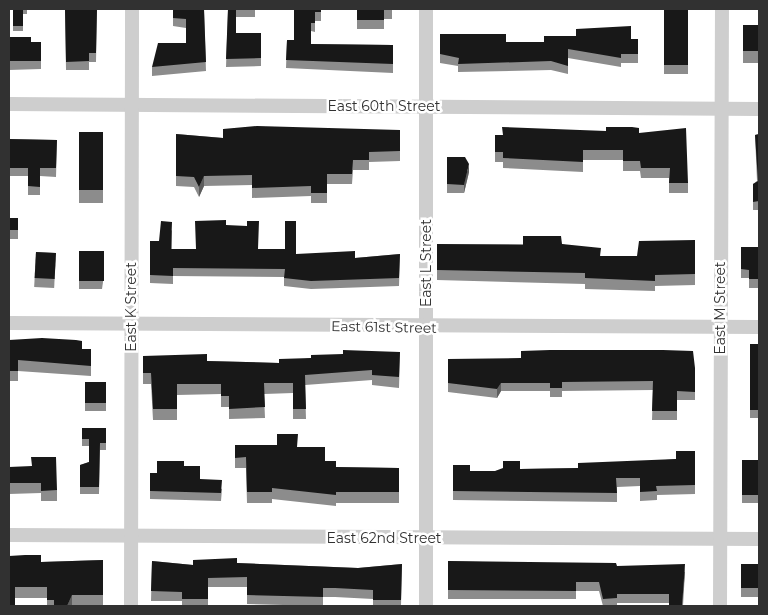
<!DOCTYPE html>
<html>
<head>
<meta charset="utf-8">
<style>
  body { margin:0 }
  #map { position:relative; width:768px; height:615px; overflow:hidden; background:#fff; font-family:Montserrat,sans-serif }
  div>[style] { position:absolute }
  .minor>* { height:14px; margin:-7px; padding:0 7px; transform-origin:7px; border-radius:7px; background:#cecece }
  .wall>* { inset:0; background:#8c8c8c; transform-origin:0 0 }
  .shaded-wall>* { inset:0; background:#5d5d5d }
  .building>* { inset:0; background:#181818; transform-origin:0 0 }
  span { translate:-50% -50%; white-space:nowrap; text-align:center; line-height:1.15; -webkit-text-stroke:5px #fff; paint-order:stroke }
  .street-label { font-size:14px; color:#313131 }
  .frame { position:absolute; inset:0; border:10px solid #313131; pointer-events:none }
</style>
</head>
<body>
<div id="map">
  <div class="minor">
    <div style="left:426px;top:9px;width:597px;rotate:90deg"></div>
    <div style="left:9px;top:104px;width:750px;rotate:0.38deg"></div>
    <div style="left:9px;top:323px;width:750px;rotate:0.31deg"></div>
    <div style="left:9px;top:535px;width:750px;rotate:0.31deg"></div>
    <div style="left:131px;top:606px;width:597px;rotate:-89.9deg"></div>
    <div style="left:720px;top:606px;width:597px;rotate:-89.81deg"></div>
  </div>
  <div class="wall">
    <div style="clip-path:polygon(13px 9px,27px 9px,27px 14px,23px 14px,23px 31px,13px 31px)"></div>
    <div style="clip-path:polygon(97px 9px,96px 62px,89px 62px,89px 70px,66px 70px,65px 10px)"></div>
    <div style="clip-path:polygon(173px 9px,204px 9px,206px 71px,152px 76px,152px 67px,186px 43px,186px 28px,173px 26px)"></div>
    <div style="clip-path:polygon(228px 9px,255px 9px,255px 17px,236px 17px,236px 33px,261px 33px,261px 66px,226px 67px)"></div>
    <div style="clip-path:polygon(294px 9px,321px 9px,321px 21px,315px 21px,315px 32px,311px 31px,311px 44px,393px 45px,393px 73px,286px 68px,287px 40px,294px 40px)"></div>
    <div style="clip-path:polygon(357px 9px,392px 9px,392px 19px,384px 19px,384px 29px,357px 29px)"></div>
    <div style="left:664px;top:9px;width:24px;height:65px"></div>
    <div style="left:743px;top:25px;width:16px;height:38px"></div>
    <div style="clip-path:polygon(440px 34px,506px 42px,544px 42px,638px 39px,638px 63px,621px 63px,621px 67px,568px 58px,568px 74px,551px 70px,458px 72px,458px 66px,440px 63px)"></div>
    <div style="clip-path:polygon(9px 37px,31px 42px,41px 42px,41px 69px,9px 70px)"></div>
    <div style="clip-path:polygon(400px 130px,400px 161px,369px 162px,369px 170px,353px 170px,352px 184px,327px 184px,327px 203px,311px 203px,311px 196px,252px 198px,252px 185px,204px 186px,199px 197px,194px 187px,176px 186px,176px 134px,223px 138px)"></div>
    <div style="left:103px;top:132px;width:71px;height:24px;rotate:90deg"></div>
    <div style="clip-path:polygon(639px 133px,688px 183px,688px 193px,669px 193px,669px 178px,641px 178px,640px 171px,623px 171px,623px 160px,583px 160px,583px 172px,503px 168px,503px 162px,495px 162px,495px 145px)"></div>
    <div style="clip-path:polygon(759px 134px,759px 210px,753px 210px,753px 184px,757px 181px,755px 135px)"></div>
    <div style="clip-path:polygon(9px 139px,57px 140px,56px 177px,40px 176px,40px 195px,28px 195px,28px 176px,9px 176px)"></div>
    <div style="clip-path:polygon(447px 157px,469px 172px,464px 193px,447px 193px)"></div>
    <div style="clip-path:polygon(9px 218px,18px 218px,18px 239px,9px 239px,9px 242px)"></div>
    <div style="clip-path:polygon(226px 225px,258px 249px,296px 254px,355px 258px,400px 254px,399px 286px,311px 289px,284px 286px,284px 277px,173px 276px,173px 284px,150px 283px,150px 241px,159px 241px,172px 230px,172px 249px,196px 249px)"></div>
    <div style="clip-path:polygon(695px 240px,695px 285px,655px 286px,655px 291px,585px 289px,585px 284px,437px 280px,437px 244px,562px 244px,601px 256px,637px 256px)"></div>
    <div style="clip-path:polygon(741px 247px,759px 247px,759px 288px,749px 288px,749px 278px,741px 278px)"></div>
    <div style="clip-path:polygon(79px 251px,104px 260px,102px 289px,79px 289px)"></div>
    <div style="left:36px;top:252px;width:20px;height:35px;rotate:3deg"></div>
    <div style="clip-path:polygon(9px 340px,82px 349px,91px 349px,91px 376px,18px 371px,18px 381px,9px 381px)"></div>
    <div style="left:750px;top:344px;width:9px;height:74px"></div>
    <div style="clip-path:polygon(400px 352px,399px 388px,372px 385px,372px 380px,305px 385px,306px 419px,293px 419px,293px 393px,264px 394px,265px 418px,229px 419px,229px 407px,221px 407px,221px 394px,177px 395px,177px 420px,153px 420px,151px 384px,143px 384px,143px 356px,207px 361px,279px 363px,311px 358px)"></div>
    <div style="clip-path:polygon(448px 359px,695px 368px,695px 400px,677px 400px,677px 420px,652px 420px,653px 390px,562px 391px,562px 397px,550px 397px,550px 391px,501px 391px,497px 398px,448px 392px)"></div>
    <div style="left:85px;top:382px;width:21px;height:29px"></div>
    <div style="clip-path:polygon(82px 428px,106px 428px,106px 450px,100px 450px,99px 494px,80px 494px,80px 465px,89px 462px,89px 446px,82px 446px)"></div>
    <div style="clip-path:polygon(235px 445px,325px 461px,336px 467px,399px 468px,399px 503px,336px 503px,336px 506px,272px 499px,272px 503px,247px 503px,246px 468px,235px 468px)"></div>
    <div style="clip-path:polygon(695px 451px,695px 494px,657px 495px,657px 500px,640px 501px,640px 486px,617px 487px,617px 502px,453px 500px,453px 465px,470px 471px,495px 471px,520px 469px,578px 468px,676px 459px)"></div>
    <div style="left:742px;top:460px;width:17px;height:43px"></div>
    <div style="clip-path:polygon(184px 466px,200px 480px,222px 489px,221px 501px,150px 499px,150px 473px,157px 473px)"></div>
    <div style="clip-path:polygon(9px 467px,57px 490px,57px 501px,41px 501px,41px 493px,9px 494px)"></div>
    <div style="clip-path:polygon(9px 556px,41px 562px,103px 560px,103px 606px,47px 606px,47px 598px,15px 598px)"></div>
    <div style="clip-path:polygon(152px 561px,193px 565px,237px 563px,358px 568px,402px 564px,401px 606px,373px 606px,373px 599px,335px 597px,323px 597px,323px 606px,247px 604px,247px 587px,208px 587px,208px 606px,182px 606px,182px 601px,151px 601px)"></div>
    <div style="clip-path:polygon(448px 561px,617px 566px,685px 572px,683px 606px,669px 606px,669px 603px,617px 603px,617px 606px,603px 606px,599px 591px,576px 591px,576px 599px,448px 599px)"></div>
    <div style="left:741px;top:564px;width:18px;height:33px"></div>
  </div>
  <div class="shaded-wall">
    <div style="clip-path:polygon(469px 164px,469px 172px,464px 193px,464px 185px)"></div>
    <div style="clip-path:polygon(204px 176px,204px 186px,199px 197px,199px 187px)"></div>
    <div style="clip-path:polygon(104px 251px,104px 260px,102px 289px,102px 281px)"></div>
    <div style="clip-path:polygon(501px 383px,501px 391px,497px 398px,497px 389px)"></div>
    <div style="clip-path:polygon(685px 564px,685px 572px,682px 606px)"></div>
    <div style="clip-path:polygon(72px 595px,72px 606px,67px 606px)"></div>
  </div>
  <div class="building">
    <div style="clip-path:polygon(13px 9px,27px 9px,23px 9px,23px 26px,13px 26px)"></div>
    <div style="clip-path:polygon(74px 9px,97px 9px,96px 53px,89px 53px,89px 61px,66px 62px,65px 10px,74px 10px)"></div>
    <div style="clip-path:polygon(173px 9px,204px 9px,206px 62px,152px 67px,158px 43px,186px 43px,186px 19px,173px 18px)"></div>
    <div style="clip-path:polygon(228px 9px,236px 9px,236px 33px,261px 33px,261px 58px,226px 59px)"></div>
    <div style="clip-path:polygon(294px 9px,321px 9px,321px 12px,315px 12px,315px 23px,311px 23px,311px 44px,393px 45px,393px 64px,286px 60px,287px 40px,294px 40px)"></div>
    <div style="clip-path:polygon(357px 9px,392px 9px,392px 10px,384px 10px,384px 20px,357px 20px)"></div>
    <div style="left:664px;top:9px;width:24px;height:56px"></div>
    <div style="left:743px;top:25px;width:16px;height:26px"></div>
    <div style="clip-path:polygon(631px 26px,631px 39px,638px 39px,638px 54px,621px 54px,621px 58px,568px 49px,568px 66px,551px 61px,458px 64px,459px 58px,440px 54px,440px 34px,506px 34px,506px 42px,544px 42px,544px 36px,576px 36px,576px 29px)"></div>
    <div style="clip-path:polygon(9px 37px,31px 37px,31px 42px,41px 42px,41px 61px,9px 61px)"></div>
    <div style="clip-path:polygon(257px 126px,400px 130px,400px 151px,369px 152px,369px 160px,353px 160px,352px 174px,327px 174px,327px 193px,311px 193px,311px 186px,252px 188px,252px 175px,204px 176px,199px 187px,194px 177px,176px 176px,176px 134px,223px 138px,223px 129px)"></div>
    <div style="clip-path:polygon(502px 127px,606px 131px,606px 127px,632px 127px,639px 128px,639px 133px,686px 128px,688px 183px,669px 183px,670px 168px,641px 168px,640px 161px,623px 161px,623px 150px,583px 150px,583px 162px,503px 158px,503px 152px,495px 152px,495px 135px,503px 135px)"></div>
    <div style="left:103px;top:132px;width:58px;height:24px;rotate:90deg"></div>
    <div style="clip-path:polygon(759px 134px,759px 201px,753px 202px,753px 184px,758px 181px,755px 135px)"></div>
    <div style="clip-path:polygon(9px 139px,57px 140px,56px 168px,40px 168px,40px 187px,28px 186px,28px 168px,9px 168px)"></div>
    <div style="clip-path:polygon(447px 157px,465px 157px,469px 164px,464px 185px,447px 184px)"></div>
    <div style="left:9px;top:218px;width:9px;height:12px"></div>
    <div style="clip-path:polygon(226px 220px,226px 225px,247px 226px,247px 221px,259px 221px,258px 249px,285px 249px,285px 221px,296px 221px,296px 254px,355px 251px,355px 258px,400px 254px,399px 278px,311px 281px,284px 278px,285px 269px,173px 268px,173px 276px,150px 275px,150px 241px,159px 241px,161px 221px,172px 222px,171px 249px,196px 249px,195px 221px)"></div>
    <div style="clip-path:polygon(523px 236px,561px 236px,562px 244px,601px 248px,600px 256px,637px 256px,639px 241px,695px 240px,695px 274px,655px 275px,655px 281px,585px 278px,585px 273px,437px 270px,437px 244px,523px 245px)"></div>
    <div style="clip-path:polygon(741px 247px,759px 247px,759px 279px,749px 279px,749px 270px,741px 269px)"></div>
    <div style="left:79px;top:251px;width:25px;height:30px"></div>
    <div style="left:36px;top:252px;width:20px;height:26px;rotate:3deg"></div>
    <div style="clip-path:polygon(42px 338px,76px 340px,82px 341px,82px 349px,91px 349px,91px 366px,18px 360px,18px 371px,9px 371px,9px 340px)"></div>
    <div style="left:750px;top:344px;width:9px;height:66px"></div>
    <div style="clip-path:polygon(343px 350px,400px 352px,399px 377px,372px 375px,372px 370px,305px 375px,306px 409px,293px 409px,293px 383px,264px 383px,265px 407px,229px 409px,229px 396px,221px 396px,221px 384px,177px 384px,177px 409px,153px 409px,151px 373px,143px 373px,143px 356px,207px 354px,207px 361px,279px 363px,279px 359px,311px 358px,311px 355px,343px 354px)"></div>
    <div style="clip-path:polygon(550px 350px,663px 350px,693px 351px,695px 368px,695px 392px,677px 391px,677px 411px,652px 411px,653px 381px,562px 382px,562px 388px,550px 388px,550px 383px,501px 383px,497px 389px,448px 383px,448px 359px,521px 358px,521px 351px)"></div>
    <div style="left:85px;top:382px;width:21px;height:21px"></div>
    <div style="clip-path:polygon(82px 428px,106px 428px,106px 443px,100px 443px,99px 487px,80px 487px,80px 465px,89px 462px,89px 439px,82px 439px)"></div>
    <div style="clip-path:polygon(277px 434px,298px 434px,297px 447px,325px 447px,325px 461px,336px 461px,336px 467px,399px 468px,399px 492px,336px 492px,336px 495px,272px 488px,272px 492px,247px 492px,246px 457px,235px 458px,235px 445px,277px 445px)"></div>
    <div style="clip-path:polygon(676px 451px,695px 451px,695px 485px,656px 486px,657px 491px,640px 492px,640px 478px,616px 478px,617px 493px,453px 491px,453px 465px,470px 465px,470px 471px,495px 471px,503px 468px,503px 461px,520px 461px,520px 469px,578px 468px,578px 463px,676px 459px)"></div>
    <div style="clip-path:polygon(31px 457px,56px 457px,57px 490px,41px 491px,41px 483px,9px 483px,9px 467px,32px 466px)"></div>
    <div style="left:742px;top:460px;width:17px;height:35px"></div>
    <div style="clip-path:polygon(157px 461px,184px 461px,184px 466px,200px 466px,200px 479px,222px 480px,221px 493px,150px 491px,150px 473px,157px 473px)"></div>
    <div style="clip-path:polygon(25px 555px,41px 555px,41px 562px,103px 560px,103px 595px,72px 595px,67px 606px,54px 606px,54px 600px,47px 600px,47px 587px,15px 587px,15px 606px,9px 606px,9px 556px)"></div>
    <div style="clip-path:polygon(237px 558px,237px 563px,358px 568px,402px 564px,401px 600px,373px 600px,373px 590px,335px 588px,323px 588px,323px 597px,247px 595px,247px 577px,208px 578px,208px 599px,182px 599px,182px 592px,151px 591px,152px 561px,193px 565px,193px 560px)"></div>
    <div style="clip-path:polygon(448px 561px,616px 563px,617px 566px,685px 564px,682px 606px,669px 606px,669px 594px,617px 594px,617px 598px,603px 599px,599px 582px,576px 582px,576px 591px,448px 590px)"></div>
    <div style="left:741px;top:564px;width:18px;height:24px"></div>
  </div>
  <div class="street-label">
    <span style="left:384px;top:106px">East 60th Street</span>
    <span style="left:426px;top:263px;rotate:-90deg">East L Street</span>
    <span style="left:131px;top:307px;rotate:-90deg">East K Street</span>
    <span style="left:720px;top:308px;rotate:-90deg">East M Street</span>
    <span style="left:384px;top:327px;rotate:1deg">East 61st Street</span>
    <span style="left:384px;top:538px">East 62nd Street</span>
  </div>
  <div class="frame"></div>
</div>
</body>
</html>
